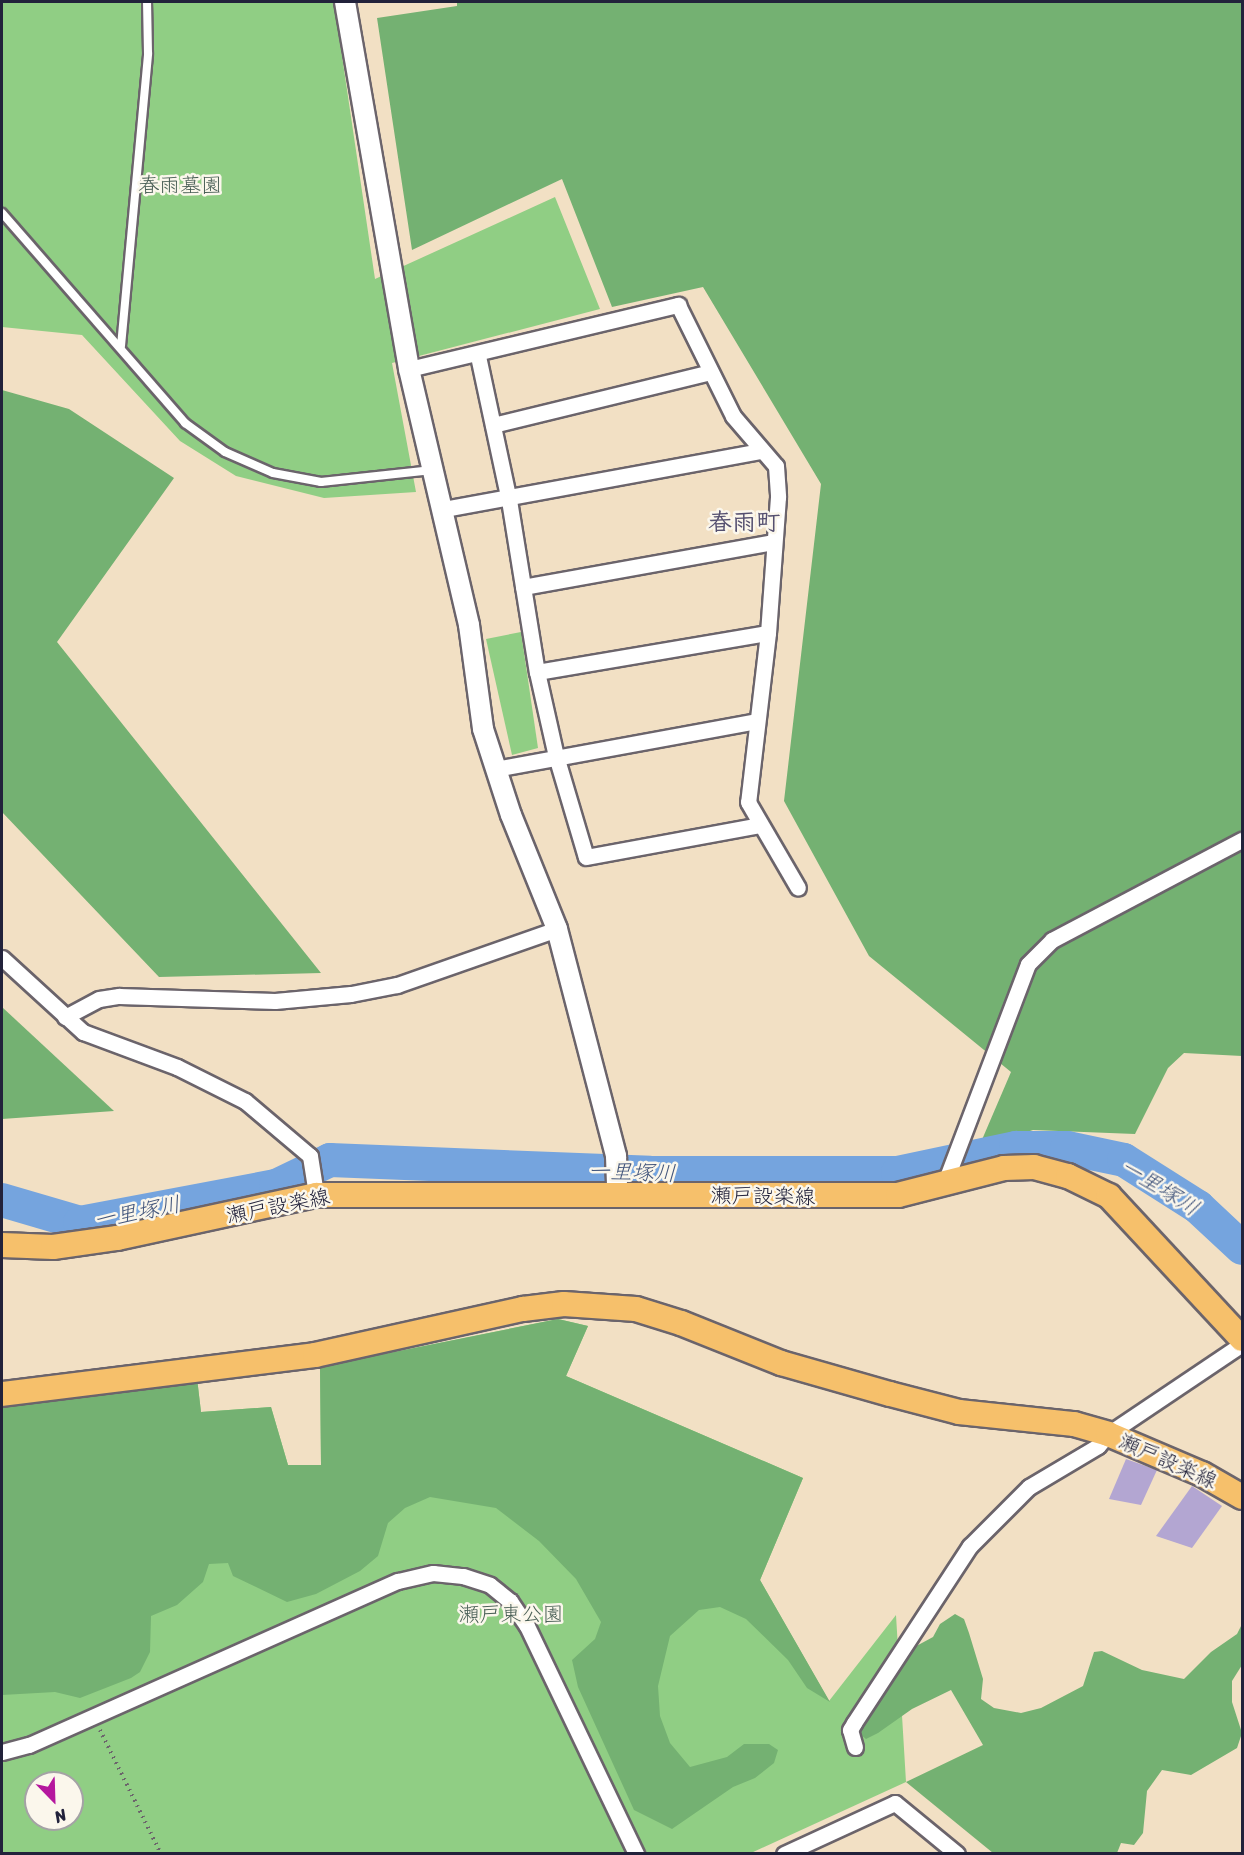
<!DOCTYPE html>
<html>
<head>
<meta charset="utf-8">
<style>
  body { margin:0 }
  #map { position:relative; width:1244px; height:1855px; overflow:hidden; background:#f2e0c4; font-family:Sriracha,"Klee One",sans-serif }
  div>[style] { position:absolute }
  .green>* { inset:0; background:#90ce84 }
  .forest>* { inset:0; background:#74b172 }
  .river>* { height:34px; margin:-17px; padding:0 17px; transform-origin:17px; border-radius:17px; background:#75a4de }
  .building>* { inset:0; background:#b3a6d2 }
  .path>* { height:4px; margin-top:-2px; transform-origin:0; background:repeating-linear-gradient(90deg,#6b646b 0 1.5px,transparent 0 6px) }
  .roads { filter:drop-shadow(2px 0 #6b646b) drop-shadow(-2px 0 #6b646b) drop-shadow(0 2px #6b646b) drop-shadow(0 -2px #6b646b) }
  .service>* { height:8px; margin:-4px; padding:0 4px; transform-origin:4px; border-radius:4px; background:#fff }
  .minor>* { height:15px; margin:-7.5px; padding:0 7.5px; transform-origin:7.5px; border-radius:7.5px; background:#fff }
  .tertiary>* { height:20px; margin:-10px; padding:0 10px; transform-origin:10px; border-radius:10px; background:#fff }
  .primary>* { height:24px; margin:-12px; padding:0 12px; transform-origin:12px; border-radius:12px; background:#f6c06b }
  span { translate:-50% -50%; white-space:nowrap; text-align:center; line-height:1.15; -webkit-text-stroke:5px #fbf7ec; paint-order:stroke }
  .park-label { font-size:21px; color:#485e55 }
  .street-label { font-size:21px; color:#22223b }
  .water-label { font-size:22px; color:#43567c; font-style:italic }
  .quarter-label { font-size:24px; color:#555070; font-weight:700 }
  .frame { position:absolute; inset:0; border:3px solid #22223b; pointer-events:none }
  .north { position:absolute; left:24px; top:1771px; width:60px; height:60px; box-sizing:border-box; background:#fbf7ec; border:2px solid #a4a2a5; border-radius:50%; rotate:157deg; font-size:16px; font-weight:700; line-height:24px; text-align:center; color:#22223b }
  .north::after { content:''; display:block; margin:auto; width:21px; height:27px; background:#b5179e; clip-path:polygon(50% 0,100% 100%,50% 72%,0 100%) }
</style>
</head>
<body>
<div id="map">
  <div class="green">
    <div style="clip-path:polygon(2px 2px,334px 2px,375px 279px,555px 197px,600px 309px,392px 363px,416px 492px,324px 498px,236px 476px,180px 441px,82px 335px,2px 327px)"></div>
    <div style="clip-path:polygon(521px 632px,538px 748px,512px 755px,486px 639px)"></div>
    <div style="clip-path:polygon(evenodd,558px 1319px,588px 1326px,566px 1376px,803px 1478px,760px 1580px,829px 1701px,896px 1615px,906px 1782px,751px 1853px,2px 1854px,2px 1403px,197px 1378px,201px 1412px,271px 1407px,288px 1465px,321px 1465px,320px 1367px,558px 1319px,36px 1783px,72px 1783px,72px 1819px,36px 1819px,36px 1783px)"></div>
  </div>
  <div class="forest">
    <div style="clip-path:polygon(457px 2px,1242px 2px,1242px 1056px,1184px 1053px,1168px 1068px,1135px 1134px,1033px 1130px,978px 1149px,1011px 1072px,869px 956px,784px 801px,821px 484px,703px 287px,612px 307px,562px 179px,412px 250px,377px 18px,457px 6px)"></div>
    <div style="clip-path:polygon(2px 390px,69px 409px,174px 478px,57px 642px,321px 973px,159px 977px,2px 812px)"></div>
    <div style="clip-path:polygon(2px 1007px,114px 1111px,2px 1119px)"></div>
    <div style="clip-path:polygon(558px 1319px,588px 1326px,566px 1376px,803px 1478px,760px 1580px,830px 1702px,807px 1688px,788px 1660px,746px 1619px,720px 1607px,699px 1610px,670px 1636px,658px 1686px,660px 1716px,670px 1743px,690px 1767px,727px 1757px,744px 1744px,769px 1744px,778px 1750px,774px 1763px,755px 1778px,733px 1787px,672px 1829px,634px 1810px,578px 1687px,572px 1660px,595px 1639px,601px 1622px,576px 1579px,539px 1541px,496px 1508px,430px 1497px,405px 1508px,388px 1523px,378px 1556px,360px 1571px,316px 1594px,287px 1602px,233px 1576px,228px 1563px,209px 1564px,203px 1582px,177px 1605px,151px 1616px,150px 1652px,140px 1672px,131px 1678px,80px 1698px,55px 1692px,2px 1695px,2px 1403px,197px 1378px,201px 1412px,271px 1407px,288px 1465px,321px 1465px,320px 1367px)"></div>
    <div style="clip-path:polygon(955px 1614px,964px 1619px,969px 1633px,983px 1679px,981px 1699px,994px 1708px,1021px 1713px,1041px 1708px,1083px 1686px,1094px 1652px,1102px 1651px,1142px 1670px,1184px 1679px,1211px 1652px,1237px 1634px,1242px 1624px,1242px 1665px,1232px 1681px,1232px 1702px,1242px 1733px,1237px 1748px,1191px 1775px,1162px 1770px,1147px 1791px,1143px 1833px,1134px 1845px,1121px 1843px,1117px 1853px,993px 1853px,906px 1782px,983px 1745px,951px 1690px,912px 1709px,878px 1733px,866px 1739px,860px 1734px,859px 1723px,868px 1707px,909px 1650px,933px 1637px,940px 1624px)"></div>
  </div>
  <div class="river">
    <div style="left:2px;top:1200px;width:81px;rotate:16.4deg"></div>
    <div style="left:80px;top:1223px;width:199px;rotate:-10.7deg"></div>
    <div style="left:276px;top:1186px;width:60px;rotate:-25.7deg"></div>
    <div style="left:330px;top:1160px;width:320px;rotate:2.3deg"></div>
    <div style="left:650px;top:1173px;width:248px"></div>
    <div style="left:898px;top:1173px;width:121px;rotate:-12deg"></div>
    <div style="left:1016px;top:1148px;width:51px"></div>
    <div style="left:1067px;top:1148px;width:58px;rotate:11.9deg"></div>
    <div style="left:1124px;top:1160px;width:88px;rotate:32.4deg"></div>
    <div style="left:1198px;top:1207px;width:60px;rotate:43deg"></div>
  </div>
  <div class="building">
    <div style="clip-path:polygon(1126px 1459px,1157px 1470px,1141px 1505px,1109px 1499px)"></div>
    <div style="clip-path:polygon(1192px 1486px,1222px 1506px,1192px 1548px,1156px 1536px)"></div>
  </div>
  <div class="path">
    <div style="left:100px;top:1730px;width:138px;rotate:63.8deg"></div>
  </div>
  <div class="roads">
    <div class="service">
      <div style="left:2px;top:213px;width:279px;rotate:48.9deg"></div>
      <div style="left:185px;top:423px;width:49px;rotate:35.9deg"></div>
      <div style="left:225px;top:452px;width:52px;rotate:23.6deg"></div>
      <div style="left:273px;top:473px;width:49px;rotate:10.6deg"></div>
      <div style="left:321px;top:482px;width:112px;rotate:-6.2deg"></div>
      <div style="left:121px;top:346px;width:294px;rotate:-84.7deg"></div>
      <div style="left:148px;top:53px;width:51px;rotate:-91.1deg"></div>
    </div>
    <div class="minor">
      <div style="left:478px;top:356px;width:147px;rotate:77.9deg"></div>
      <div style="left:509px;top:500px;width:174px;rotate:80.8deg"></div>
      <div style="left:537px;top:672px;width:86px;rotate:77.3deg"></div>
      <div style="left:556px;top:756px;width:105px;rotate:73.5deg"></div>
      <div style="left:586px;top:857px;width:177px;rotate:-10.4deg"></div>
      <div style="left:409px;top:369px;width:277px;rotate:-13.4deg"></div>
      <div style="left:678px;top:305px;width:124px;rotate:63.6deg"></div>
      <div style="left:733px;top:416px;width:66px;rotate:49.3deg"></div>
      <div style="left:776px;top:466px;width:31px;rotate:86deg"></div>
      <div style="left:778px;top:497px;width:136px;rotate:94.2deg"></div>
      <div style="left:768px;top:633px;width:170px;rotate:96.7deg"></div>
      <div style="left:748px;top:802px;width:99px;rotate:59.8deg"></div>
      <div style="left:493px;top:425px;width:224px;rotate:-13.7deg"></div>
      <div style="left:444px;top:509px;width:321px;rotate:-10.4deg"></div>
      <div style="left:523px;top:587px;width:255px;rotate:-10.2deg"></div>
      <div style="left:537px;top:672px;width:234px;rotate:-9.6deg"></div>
      <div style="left:495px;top:769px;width:265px;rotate:-10.4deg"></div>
      <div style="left:2px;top:958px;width:110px;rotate:42.4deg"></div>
      <div style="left:83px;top:1032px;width:100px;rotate:20.4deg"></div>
      <div style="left:177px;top:1067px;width:76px;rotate:26.6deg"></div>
      <div style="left:245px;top:1101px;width:85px;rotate:40.2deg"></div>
      <div style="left:310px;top:1156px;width:39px;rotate:81deg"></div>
      <div style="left:65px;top:1017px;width:38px;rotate:-28deg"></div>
      <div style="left:99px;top:999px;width:20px;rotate:-9deg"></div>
      <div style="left:119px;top:996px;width:156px;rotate:1.8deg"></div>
      <div style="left:275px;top:1001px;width:76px;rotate:-5.3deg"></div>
      <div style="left:351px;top:994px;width:47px;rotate:-11.1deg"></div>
      <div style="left:397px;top:985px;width:170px;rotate:-19.3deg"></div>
      <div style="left:944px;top:1185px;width:236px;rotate:-69.2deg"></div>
      <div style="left:1028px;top:964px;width:34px;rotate:-45deg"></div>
      <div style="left:1052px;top:940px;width:215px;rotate:-27.8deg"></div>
      <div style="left:855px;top:1747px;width:18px;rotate:-106deg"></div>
      <div style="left:850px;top:1730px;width:8px;rotate:-60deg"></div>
      <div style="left:854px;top:1723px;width:212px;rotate:-56.8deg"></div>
      <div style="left:970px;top:1546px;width:83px;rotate:-45deg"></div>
      <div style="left:1029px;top:1487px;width:80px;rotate:-30.7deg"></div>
      <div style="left:1098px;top:1446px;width:16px;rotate:-50deg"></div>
      <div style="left:1108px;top:1434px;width:161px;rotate:-33.9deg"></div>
      <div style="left:2px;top:1752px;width:28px;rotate:-15deg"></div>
      <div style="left:29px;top:1745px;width:404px;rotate:-24deg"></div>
      <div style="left:398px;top:1581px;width:36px;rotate:-13deg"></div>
      <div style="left:433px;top:1573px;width:30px;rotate:6deg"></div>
      <div style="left:463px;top:1576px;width:28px;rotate:18deg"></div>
      <div style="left:490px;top:1585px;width:26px;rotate:39deg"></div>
      <div style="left:510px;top:1601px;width:30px;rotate:56deg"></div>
      <div style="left:527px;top:1626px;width:253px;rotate:64.4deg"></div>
      <div style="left:784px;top:1854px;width:122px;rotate:-24.7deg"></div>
      <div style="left:895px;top:1803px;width:80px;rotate:39.4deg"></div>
    </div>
    <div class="tertiary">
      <div style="left:345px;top:2px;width:373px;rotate:80.1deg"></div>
      <div style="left:409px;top:369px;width:263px;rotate:76.8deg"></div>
      <div style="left:469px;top:625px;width:105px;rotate:82.3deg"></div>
      <div style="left:483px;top:729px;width:90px;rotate:72deg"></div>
      <div style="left:511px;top:815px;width:123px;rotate:68deg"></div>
      <div style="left:557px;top:929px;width:235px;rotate:75.4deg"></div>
      <div style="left:616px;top:1156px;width:37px;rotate:88deg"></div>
    </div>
    <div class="primary">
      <div style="left:2px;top:1245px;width:51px;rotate:2.2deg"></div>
      <div style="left:53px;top:1247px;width:65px;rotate:-8deg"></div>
      <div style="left:117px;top:1238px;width:204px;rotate:-12.2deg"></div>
      <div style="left:316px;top:1195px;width:582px"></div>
      <div style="left:898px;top:1195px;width:109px;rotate:-14.3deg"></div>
      <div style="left:1004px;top:1168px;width:30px;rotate:-2deg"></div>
      <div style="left:1034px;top:1167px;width:35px;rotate:15deg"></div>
      <div style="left:1068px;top:1176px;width:46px;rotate:26deg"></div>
      <div style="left:1109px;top:1196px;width:195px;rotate:47.1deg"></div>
      <div style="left:2px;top:1394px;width:315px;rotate:-7.1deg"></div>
      <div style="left:315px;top:1355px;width:213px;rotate:-12.5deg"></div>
      <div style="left:523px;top:1309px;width:41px;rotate:-7deg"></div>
      <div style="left:564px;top:1304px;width:72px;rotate:4deg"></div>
      <div style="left:636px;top:1309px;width:47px;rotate:17.3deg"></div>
      <div style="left:681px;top:1323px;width:108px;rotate:21.8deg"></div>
      <div style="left:781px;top:1363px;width:113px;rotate:15.9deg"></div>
      <div style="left:890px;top:1394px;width:71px;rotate:14.6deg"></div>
      <div style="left:959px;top:1412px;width:116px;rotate:6deg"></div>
      <div style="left:1074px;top:1424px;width:35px;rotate:16deg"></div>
      <div style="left:1108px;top:1434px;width:102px;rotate:23.1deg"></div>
      <div style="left:1202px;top:1474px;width:46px;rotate:29.9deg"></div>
    </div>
  </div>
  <div class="park-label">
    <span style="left:180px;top:185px">春雨墓園</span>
    <span style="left:511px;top:1614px">瀬戸東公園</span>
  </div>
  <div class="street-label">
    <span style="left:763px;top:1196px;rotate:1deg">瀬戸設楽線</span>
    <span style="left:278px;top:1206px;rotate:-11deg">瀬戸設楽線</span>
    <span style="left:1168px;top:1461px;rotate:24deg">瀬戸設楽線</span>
  </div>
  <div class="water-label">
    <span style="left:632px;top:1172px;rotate:2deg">一里塚川</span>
    <span style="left:1160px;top:1187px;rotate:32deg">一里塚川</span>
    <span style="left:137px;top:1212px;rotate:-11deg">一里塚川</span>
  </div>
  <div class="quarter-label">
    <span style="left:744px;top:523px">春雨町</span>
  </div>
  <div class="frame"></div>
  <div class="north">N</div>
</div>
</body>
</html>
